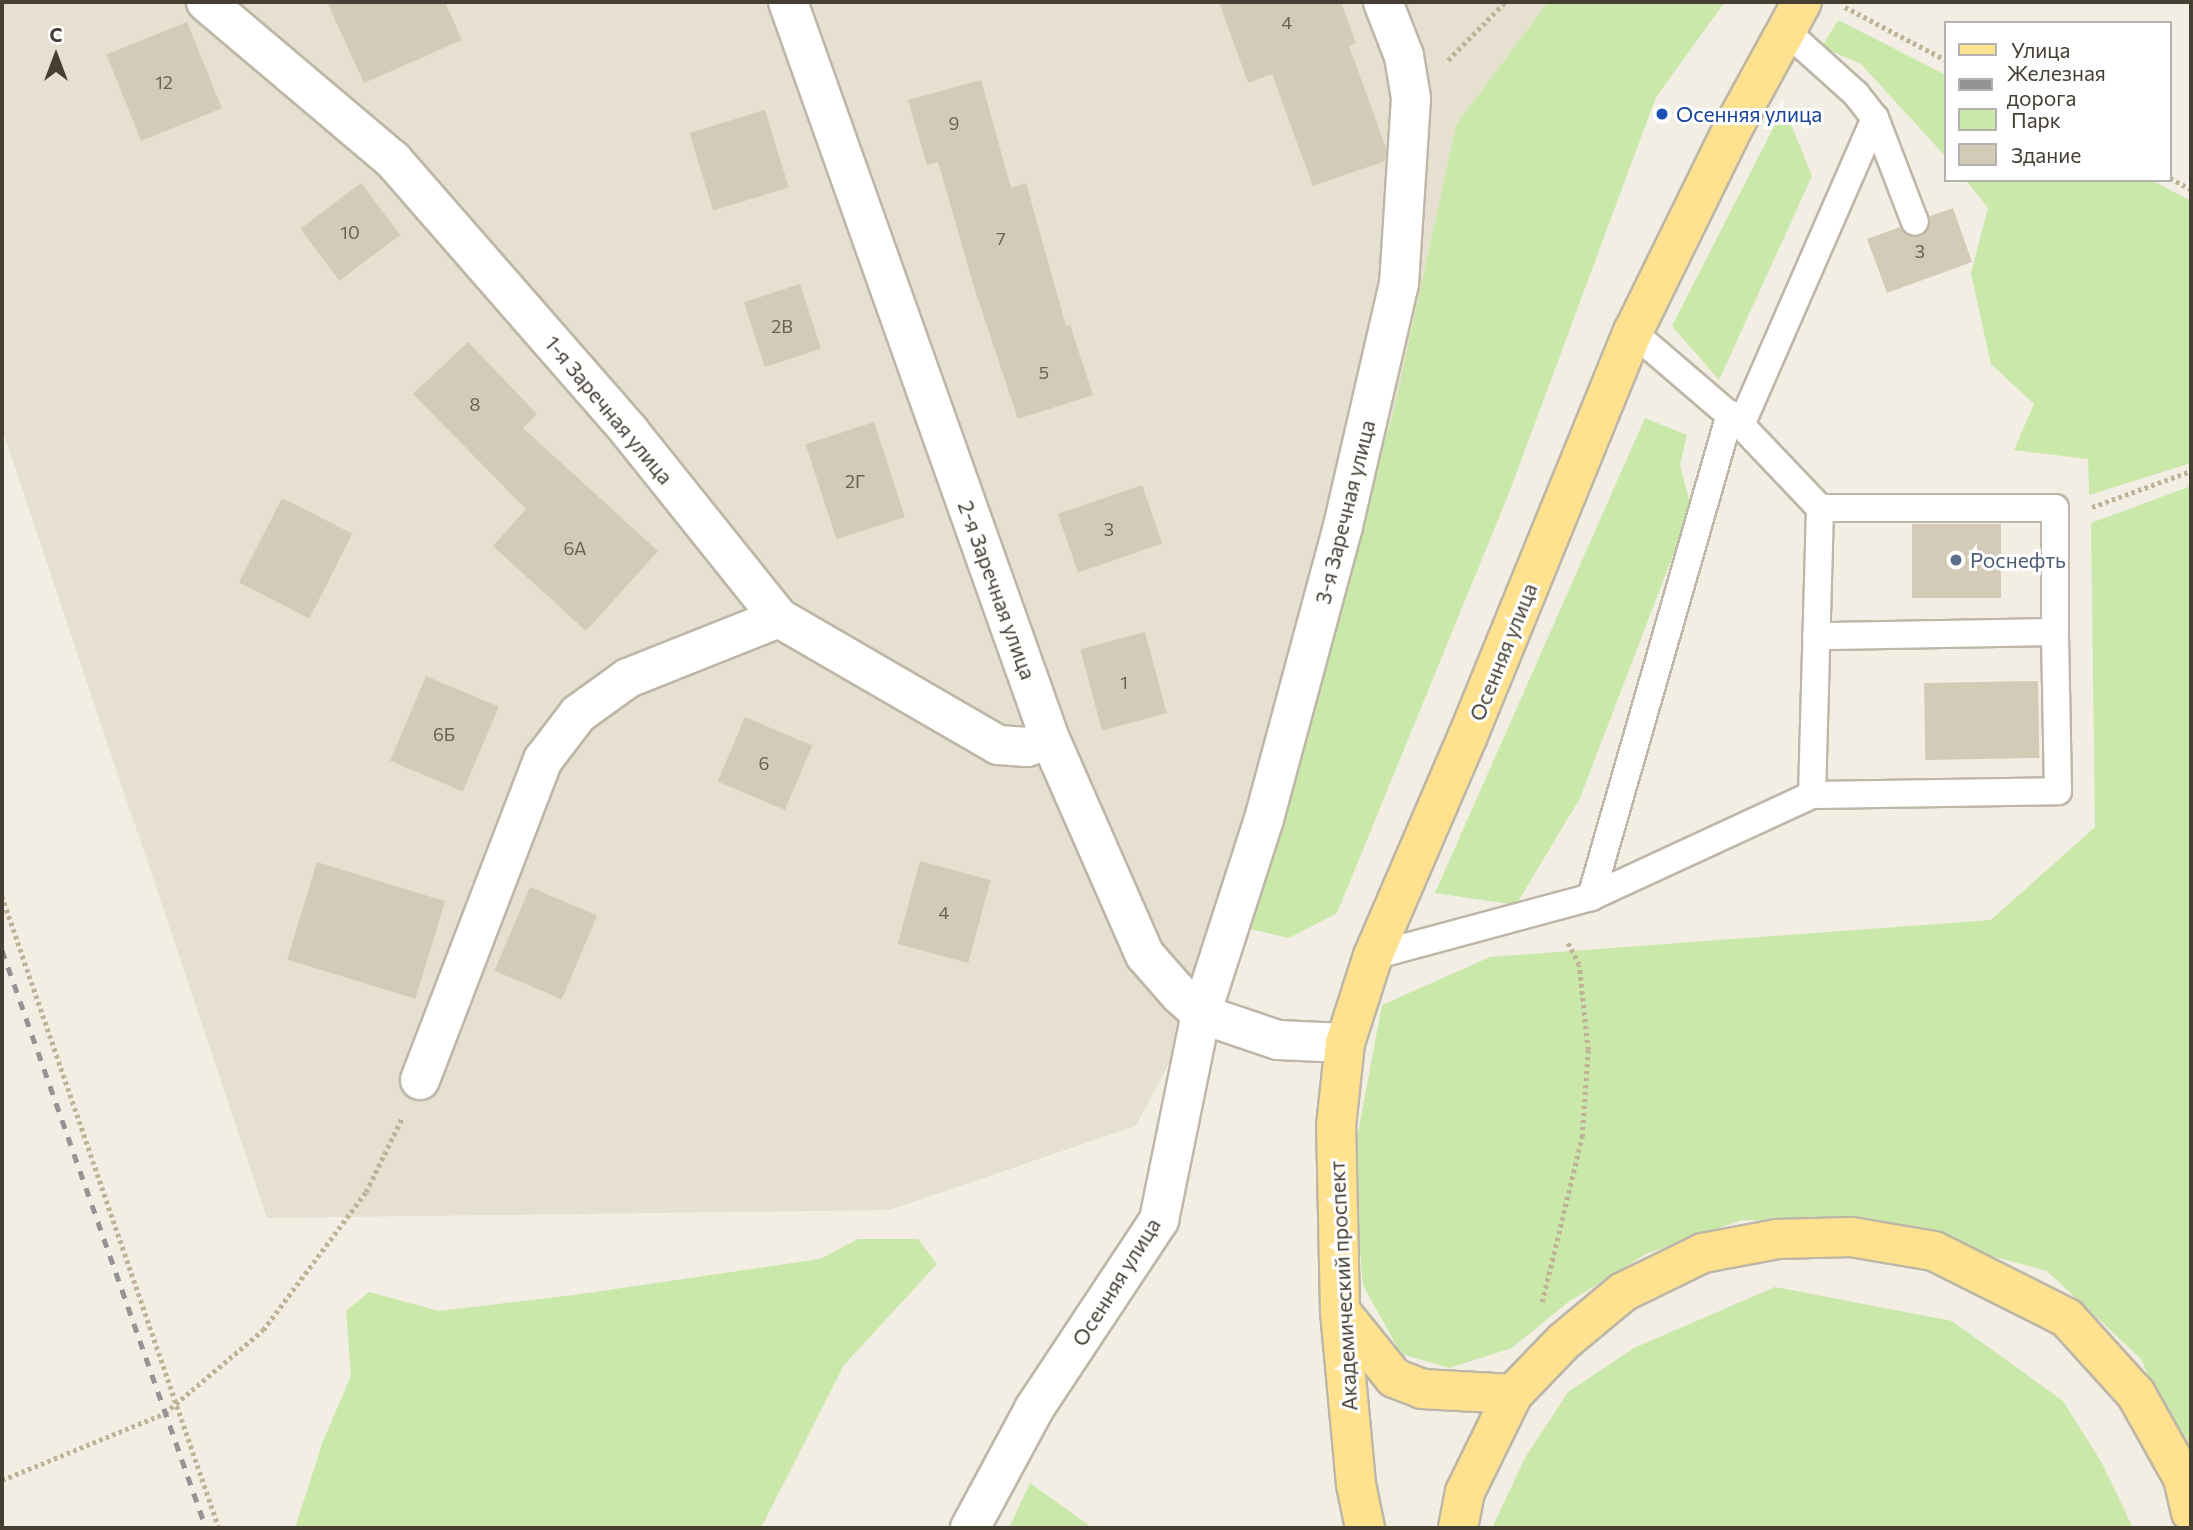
<!DOCTYPE html>
<html>
<head>
<meta charset="utf-8">
<style>
  body { margin:0 }
  #map { position:relative; width:2193px; height:1530px; overflow:hidden; background:#f2eee3; font-family:Commissioner,sans-serif }
  div>[style] { position:absolute }
  .residential>* { inset:0; background:#e6e0d1 }
  .green>* { inset:0; background:#cae8aa }
  .building>* { inset:0; background:#d4cab8; transform-origin:0 0 }
  .path>* { height:4.5px; margin-top:-2.25px; transform-origin:0; background:repeating-linear-gradient(90deg,#c0b296 0 3.5px,transparent 0 7px) }
  .roads { filter:drop-shadow(2px 0 #beb6a6) drop-shadow(-2px 0 #beb6a6) drop-shadow(0 2px #beb6a6) drop-shadow(0 -2px #beb6a6) }
  .service>* { height:26px; margin:-13px; padding:0 13px; transform-origin:13px; border-radius:13px; background:#fff }
  .minor>* { height:38px; margin:-19px; padding:0 19px; transform-origin:19px; border-radius:19px; background:#fff }
  .primary>* { height:38px; margin:-19px; padding:0 19px; transform-origin:19px; border-radius:19px; background:#ffe28f }
  .rail>* { height:5px; margin-top:-2.5px; transform-origin:0; background:repeating-linear-gradient(90deg,#949494 0 9px,transparent 0 18px) }
  .dots>* { width:19px; height:19px; translate:-50% -50%; box-sizing:border-box; border:4px solid #fff; border-radius:50% }
  span { translate:-50% -50%; white-space:nowrap; text-align:center; line-height:1.15; -webkit-text-stroke:6px #fff; paint-order:stroke }
  .number-label { font-size:18px; color:#686154 }
  .number-label span { -webkit-text-stroke-width:0 }
  .transit-label { font-size:21px; color:#164399 }
  .left { translate:0 -50%; text-align:left }
  .street-label { font-size:21px; color:#443e33 }
  .service-label { font-size:21px; color:#4e5e75 }
  .frame { position:absolute; inset:0; border:4px solid #443e33; pointer-events:none }
  .legend { position:absolute; left:1944px; top:21px; width:228px; height:161px; box-sizing:border-box; background:#fff; border:2px solid #b4b2ad; margin:0; padding:9px 12px; list-style:none; font-size:21px; color:#443e33 }
  .legend li { display:flex; align-items:center; gap:14px; height:35px }
  .legend b { width:35px; border:2px solid #b4b2ad }
  .north { position:absolute; left:21px; top:21px; width:70px; height:70px; -webkit-text-stroke:5px #fff; paint-order:stroke; rotate:0deg; font-size:19px; font-weight:700; line-height:28px; text-align:center; color:#443e33 }
  .north::after { content:''; display:block; margin:auto; width:24px; height:32px; background:#443e33; clip-path:polygon(50% 0,100% 100%,50% 72%,0 100%) }
</style>
</head>
<body>
<div id="map">
  <div class="residential">
    <div style="clip-path:polygon(2px 2px,1548px 2px,1456px 125px,1394px 410px,1241px 927px,1136px 1126px,889px 1210px,267px 1218px,2px 429px)"></div>
  </div>
  <div class="green">
    <div style="clip-path:polygon(1548px 2px,1725px 2px,1656px 97px,1509px 493px,1337px 913px,1289px 938px,1241px 927px,1394px 410px,1456px 125px)"></div>
    <div style="clip-path:polygon(1838px 20px,1946px 75px,1946px 157px,1861px 64px,1822px 47px)"></div>
    <div style="clip-path:polygon(1784px 107px,1812px 176px,1719px 380px,1672px 326px)"></div>
    <div style="clip-path:polygon(1966px 180px,2151px 180px,2191px 201px,2191px 463px,2089px 495px,2088px 459px,2014px 450px,2034px 404px,1991px 364px,1971px 273px,1988px 208px)"></div>
    <div style="clip-path:polygon(1645px 418px,1687px 435px,1680px 465px,1691px 508px,1580px 798px,1516px 905px,1435px 893px)"></div>
    <div style="clip-path:polygon(2191px 486px,2191px 1473px,2141px 1359px,2047px 1271px,1868px 1223px,1742px 1220px,1646px 1254px,1567px 1303px,1512px 1348px,1449px 1368px,1401px 1354px,1363px 1285px,1352px 1165px,1382px 1005px,1490px 957px,1991px 920px,2095px 827px,2091px 523px)"></div>
    <div style="clip-path:polygon(858px 1239px,918px 1239px,937px 1264px,844px 1365px,761px 1528px,295px 1528px,323px 1441px,351px 1376px,346px 1311px,369px 1292px,439px 1311px,574px 1295px,820px 1259px)"></div>
    <div style="clip-path:polygon(1775px 1287px,1952px 1321px,2063px 1401px,2102px 1463px,2133px 1528px,1492px 1528px,1525px 1458px,1568px 1392px,1634px 1348px)"></div>
    <div style="clip-path:polygon(1030px 1483px,1093px 1528px,1009px 1528px)"></div>
  </div>
  <div class="building">
    <div style="clip-path:polygon(327px 2px,445px 2px,462px 40px,364px 83px)"></div>
    <div style="clip-path:polygon(1219px 2px,1341px 2px,1356px 43px,1349px 46px,1386px 148px,1385px 161px,1313px 186px,1272px 74px,1248px 83px)"></div>
    <div style="left:187px;top:22px;width:93px;height:87px;rotate:68deg"></div>
    <div style="clip-path:polygon(981px 80px,1011px 188px,1026px 183px,1066px 326px,1070px 325px,1093px 395px,1018px 419px,974px 287px,938px 162px,927px 165px,908px 100px)"></div>
    <div style="left:765px;top:110px;width:81px;height:79px;rotate:73deg"></div>
    <div style="left:361px;top:183px;width:65px;height:76px;rotate:53deg"></div>
    <div style="clip-path:polygon(1953px 208px,1972px 262px,1887px 293px,1867px 239px,1900px 227px,1906px 235px,1920px 237px,1928px 231px,1930px 216px)"></div>
    <div style="left:800px;top:284px;width:68px;height:59px;rotate:72deg"></div>
    <div style="clip-path:polygon(468px 342px,537px 414px,523px 428px,658px 551px,586px 631px,493px 546px,526px 509px,413px 394px)"></div>
    <div style="left:874px;top:422px;width:100px;height:72px;rotate:72deg"></div>
    <div style="left:1142px;top:485px;width:62px;height:89px;rotate:71deg"></div>
    <div style="left:282px;top:498px;width:79px;height:95px;rotate:27deg"></div>
    <div style="left:1912px;top:524px;width:89px;height:74px"></div>
    <div style="left:1145px;top:632px;width:84px;height:67px;rotate:75deg"></div>
    <div style="left:426px;top:676px;width:79px;height:92px;rotate:23deg"></div>
    <div style="left:2038px;top:681px;width:77px;height:114px;rotate:89deg"></div>
    <div style="left:745px;top:717px;width:73px;height:70px;rotate:23deg"></div>
    <div style="left:920px;top:861px;width:73px;height:86px;rotate:15deg"></div>
    <div style="left:317px;top:862px;width:134px;height:102px;rotate:17deg"></div>
    <div style="left:530px;top:887px;width:73px;height:91px;rotate:23deg"></div>
  </div>
  <div class="path">
    <div style="left:1845px;top:7px;width:114px;rotate:27.7deg"></div>
    <div style="left:1448px;top:60px;width:81px;rotate:-45.5deg"></div>
    <div style="left:2170px;top:178px;width:24px;rotate:28deg"></div>
    <div style="left:2092px;top:507px;width:105px;rotate:-20deg"></div>
    <div style="left:2px;top:896px;width:668px;rotate:71.05deg"></div>
    <div style="left:1542px;top:1302px;width:170px;rotate:-76.4deg"></div>
    <div style="left:1582px;top:1137px;width:87px;rotate:-86.1deg"></div>
    <div style="left:1588px;top:1050px;width:85px;rotate:-96deg"></div>
    <div style="left:1579px;top:965px;width:27px;rotate:-117deg"></div>
    <div style="left:2px;top:1480px;width:176px;rotate:-22.3deg"></div>
    <div style="left:165px;top:1413px;width:128px;rotate:-40.3deg"></div>
    <div style="left:263px;top:1330px;width:172px;rotate:-53.3deg"></div>
    <div style="left:366px;top:1192px;width:82px;rotate:-64.1deg"></div>
  </div>
  <div class="roads">
    <div class="service">
      <div style="left:1786px;top:31px;width:94px;rotate:42deg"></div>
      <div style="left:1856px;top:94px;width:31px;rotate:52deg"></div>
      <div style="left:1875px;top:118px;width:111px;rotate:69deg"></div>
      <div style="left:1741px;top:425px;width:335px;rotate:-66.4deg"></div>
      <div style="left:1820px;top:508px;width:235px"></div>
      <div style="left:2055px;top:508px;width:124px;rotate:90deg"></div>
      <div style="left:1812px;top:795px;width:246px;rotate:-0.9deg"></div>
      <div style="left:2058px;top:791px;width:159px;rotate:-91.1deg"></div>
      <div style="left:2055px;top:632px;width:239px;rotate:179deg"></div>
      <div style="left:1591px;top:897px;width:503px;rotate:-73.94deg"></div>
      <div style="left:1373px;top:956px;width:226px;rotate:-15.1deg"></div>
      <div style="left:1591px;top:897px;width:243px;rotate:-24.8deg"></div>
      <div style="left:1812px;top:795px;width:287px;rotate:-88.4deg"></div>
      <div style="left:1820px;top:508px;width:115px;rotate:-133.6deg"></div>
      <div style="left:1741px;top:425px;width:143px;rotate:-139.3deg"></div>
    </div>
    <div class="minor">
      <div style="left:206px;top:2px;width:245px;rotate:40.2deg"></div>
      <div style="left:393px;top:160px;width:361px;rotate:48.9deg"></div>
      <div style="left:630px;top:432px;width:238px;rotate:51.3deg"></div>
      <div style="left:779px;top:618px;width:253px;rotate:30.1deg"></div>
      <div style="left:998px;top:745px;width:29px;rotate:4deg"></div>
      <div style="left:1027px;top:747px;width:24px;rotate:-19deg"></div>
      <div style="left:788px;top:2px;width:782px;rotate:70.43deg"></div>
      <div style="left:1050px;top:739px;width:236px;rotate:66.3deg"></div>
      <div style="left:1145px;top:955px;width:53px;rotate:48.8deg"></div>
      <div style="left:1180px;top:995px;width:28px;rotate:42deg"></div>
      <div style="left:1201px;top:1014px;width:81px;rotate:18.7deg"></div>
      <div style="left:1278px;top:1040px;width:67px;rotate:2.6deg"></div>
      <div style="left:420px;top:1080px;width:343px;rotate:-69deg"></div>
      <div style="left:543px;top:760px;width:58px;rotate:-52.7deg"></div>
      <div style="left:578px;top:714px;width:62px;rotate:-35.8deg"></div>
      <div style="left:628px;top:678px;width:162px;rotate:-21.7deg"></div>
      <div style="left:970px;top:1528px;width:135px;rotate:-61.7deg"></div>
      <div style="left:1034px;top:1409px;width:227px;rotate:-56.5deg"></div>
      <div style="left:1159px;top:1220px;width:210px;rotate:-78.5deg"></div>
      <div style="left:1201px;top:1014px;width:205px;rotate:-72.1deg"></div>
      <div style="left:1264px;top:819px;width:303px;rotate:-74.9deg"></div>
      <div style="left:1343px;top:526px;width:248px;rotate:-77deg"></div>
      <div style="left:1399px;top:284px;width:186px;rotate:-86.3deg"></div>
      <div style="left:1411px;top:98px;width:43px;rotate:-99.5deg"></div>
      <div style="left:1404px;top:56px;width:58px;rotate:-111.3deg"></div>
    </div>
    <div class="primary">
      <div style="left:1340px;top:1311px;width:86px;rotate:51.1deg"></div>
      <div style="left:1394px;top:1378px;width:30px;rotate:21deg"></div>
      <div style="left:1422px;top:1389px;width:91px;rotate:3.1deg"></div>
      <div style="left:1365px;top:1528px;width:45px;rotate:-101.6deg"></div>
      <div style="left:1356px;top:1484px;width:174px;rotate:-95.3deg"></div>
      <div style="left:1340px;top:1311px;width:185px;rotate:-91.2deg"></div>
      <div style="left:1336px;top:1126px;width:83px;rotate:-83.8deg"></div>
      <div style="left:1345px;top:1043px;width:91px;rotate:-72.2deg"></div>
      <div style="left:1373px;top:956px;width:237px;rotate:-66.7deg"></div>
      <div style="left:1467px;top:738px;width:439px;rotate:-67.8deg"></div>
      <div style="left:1633px;top:332px;width:229px;rotate:-63.9deg"></div>
      <div style="left:1734px;top:126px;width:141px;rotate:-61.3deg"></div>
      <div style="left:1458px;top:1528px;width:37px;rotate:-79deg"></div>
      <div style="left:1465px;top:1492px;width:109px;rotate:-63.9deg"></div>
      <div style="left:1513px;top:1394px;width:72px;rotate:-46.1deg"></div>
      <div style="left:1563px;top:1342px;width:78px;rotate:-39.8deg"></div>
      <div style="left:1623px;top:1292px;width:89px;rotate:-26deg"></div>
      <div style="left:1703px;top:1253px;width:76px;rotate:-10.6deg"></div>
      <div style="left:1778px;top:1239px;width:73px;rotate:-1.6deg"></div>
      <div style="left:1851px;top:1237px;width:84px;rotate:9.6deg"></div>
      <div style="left:1934px;top:1251px;width:149px;rotate:26.7deg"></div>
      <div style="left:2067px;top:1318px;width:103px;rotate:47.8deg"></div>
      <div style="left:2136px;top:1394px;width:96px;rotate:60.8deg"></div>
      <div style="left:2183px;top:1478px;width:35px;rotate:77deg"></div>
    </div>
  </div>
  <div class="rail">
    <div style="left:2px;top:950px;width:613px;rotate:70.56deg"></div>
  </div>
  <div class="dots">
    <div style="left:1662px;top:114px;background:#1a4fb4"></div>
    <div style="left:1956px;top:560px;background:#5c6f8a"></div>
  </div>
  <div class="number-label">
    <span style="left:1287px;top:22px">4</span>
    <span style="left:164px;top:82px">12</span>
    <span style="left:954px;top:123px">9</span>
    <span style="left:350px;top:232px">10</span>
    <span style="left:1001px;top:238px">7</span>
    <span style="left:1920px;top:251px">3</span>
    <span style="left:782px;top:326px">2В</span>
    <span style="left:1044px;top:372px">5</span>
    <span style="left:475px;top:404px">8</span>
    <span style="left:855px;top:481px">2Г</span>
    <span style="left:1109px;top:529px">3</span>
    <span style="left:575px;top:548px">6А</span>
    <span style="left:1124px;top:682px">1</span>
    <span style="left:444px;top:734px">6Б</span>
    <span style="left:764px;top:763px">6</span>
    <span style="left:944px;top:912px">4</span>
  </div>
  <div class="transit-label">
    <span class="left" style="left:1676px;top:114px">Осенняя улица</span>
  </div>
  <div class="street-label">
    <span style="left:609px;top:410px;rotate:50deg">1-я Заречная улица</span>
    <span style="left:1345px;top:512px;rotate:-76deg">3-я Заречная улица</span>
    <span style="left:997px;top:590px;rotate:70deg">2-я Заречная улица</span>
    <span style="left:1503px;top:652px;rotate:-68deg">Осенняя улица</span>
    <span style="left:1116px;top:1282px;rotate:-58deg">Осенняя улица</span>
    <span style="left:1343px;top:1286px;rotate:-93deg">Академический проспект</span>
  </div>
  <div class="service-label">
    <span class="left" style="left:1970px;top:560px">Роснефть</span>
  </div>
  <div class="frame"></div>
  <ul class="legend">
  <li><b style="height:9px;background:#ffe28f"></b>Улица</li>
  <li><b style="height:9px;background:#949494"></b>Железная дорога</li>
  <li><b style="height:19px;background:#cae8aa"></b>Парк</li>
  <li><b style="height:19px;background:#d4cab8"></b>Здание</li>
  </ul>
  <div class="north">С</div>
</div>
</body>
</html>
